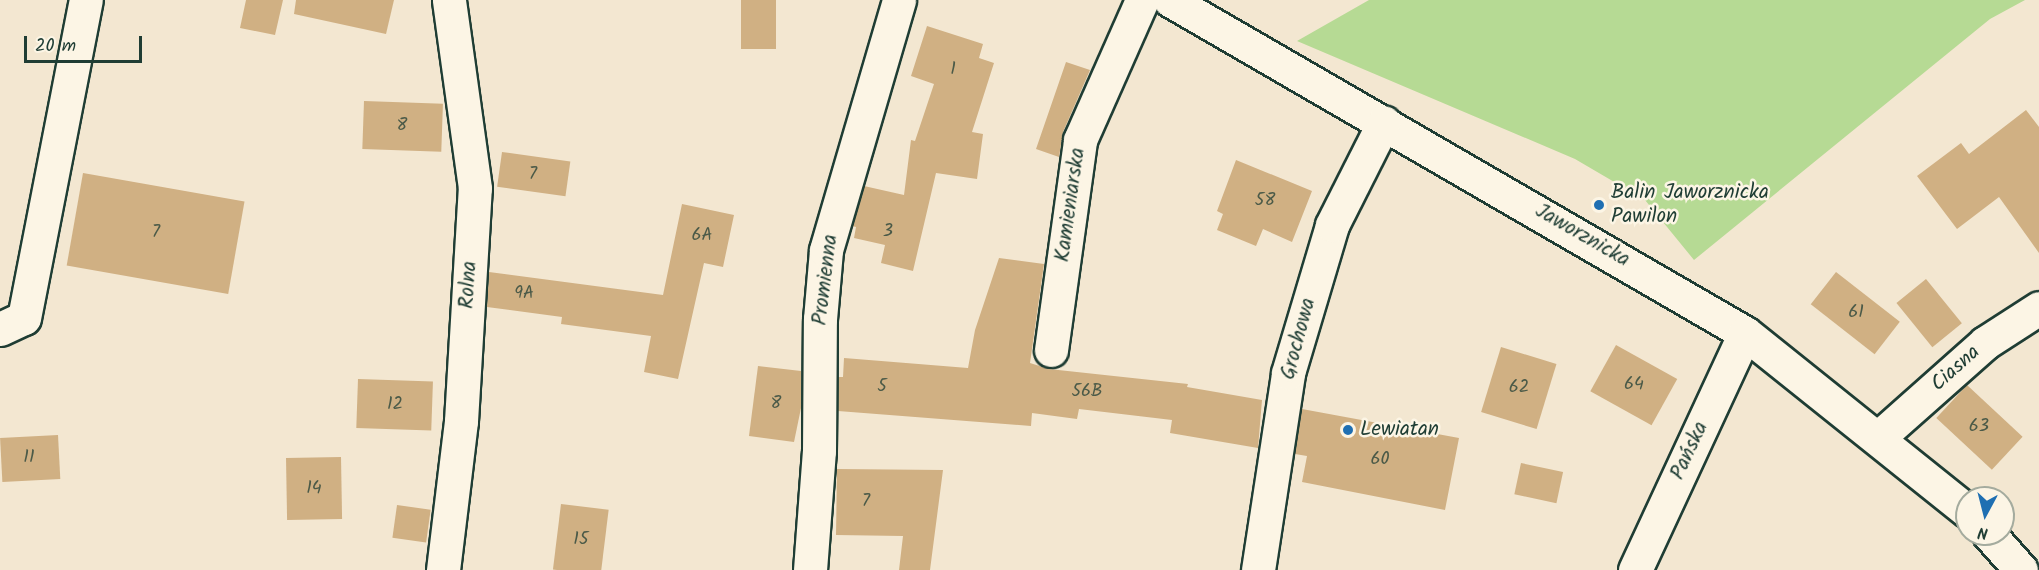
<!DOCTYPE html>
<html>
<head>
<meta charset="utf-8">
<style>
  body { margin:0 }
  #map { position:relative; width:2039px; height:570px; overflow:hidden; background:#f3e7d1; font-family:Kalam,sans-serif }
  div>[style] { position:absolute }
  .green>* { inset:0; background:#b6da94 }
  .building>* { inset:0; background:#d0b083; transform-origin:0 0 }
  .roads { filter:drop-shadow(2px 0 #1f3d34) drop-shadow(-2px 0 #1f3d34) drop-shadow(0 2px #1f3d34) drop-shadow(0 -2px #1f3d34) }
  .minor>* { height:33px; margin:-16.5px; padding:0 16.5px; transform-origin:16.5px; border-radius:16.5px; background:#fcf5e5 }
  .dots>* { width:16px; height:16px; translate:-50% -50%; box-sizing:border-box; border:3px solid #fcf5e5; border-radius:50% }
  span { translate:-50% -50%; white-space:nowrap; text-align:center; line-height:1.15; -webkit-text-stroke:5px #fcf5e5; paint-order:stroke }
  .number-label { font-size:18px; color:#4b5a48 }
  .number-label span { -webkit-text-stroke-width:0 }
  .poi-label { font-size:21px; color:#1f3d34 }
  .left { translate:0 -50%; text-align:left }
  .street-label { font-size:21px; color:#1f3d34 }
  .north { position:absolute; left:1955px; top:486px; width:60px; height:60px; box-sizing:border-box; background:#fcf5e5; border:2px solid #a4ab9e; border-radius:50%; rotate:187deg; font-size:16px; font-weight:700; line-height:24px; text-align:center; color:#1f3d34 }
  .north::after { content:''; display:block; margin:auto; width:21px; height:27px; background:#1f6fb2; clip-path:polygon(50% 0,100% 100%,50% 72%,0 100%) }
  .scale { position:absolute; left:24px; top:36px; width:118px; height:27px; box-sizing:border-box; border:3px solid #1f3d34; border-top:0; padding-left:8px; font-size:18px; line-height:21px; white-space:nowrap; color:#1f3d34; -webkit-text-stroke:4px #fcf5e5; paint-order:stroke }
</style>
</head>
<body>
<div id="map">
  <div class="green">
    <div style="clip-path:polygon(1369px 0,2025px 0,1990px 19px,1694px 260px,1645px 200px,1575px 159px,1297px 41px)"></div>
  </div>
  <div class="building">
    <div style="clip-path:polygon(246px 0,283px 0,275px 35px,240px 28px)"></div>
    <div style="clip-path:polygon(296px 0,394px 0,386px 34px,294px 14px)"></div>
    <div style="left:741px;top:0;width:35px;height:49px"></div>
    <div style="clip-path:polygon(927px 26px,983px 44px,979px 58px,994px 63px,972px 132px,983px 134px,977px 179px,936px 173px,913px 271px,881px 263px,885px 245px,854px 238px,856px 227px,852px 226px,864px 186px,904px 195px,911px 140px,915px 141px,934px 84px,911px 76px)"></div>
    <div style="clip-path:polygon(1066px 62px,1090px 70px,1063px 132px,1059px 157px,1036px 149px)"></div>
    <div style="left:364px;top:101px;width:79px;height:48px;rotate:2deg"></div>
    <div style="clip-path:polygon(2026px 110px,2039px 127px,2039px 253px,1999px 197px,1957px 229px,1917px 176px,1961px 143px,1969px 154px)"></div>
    <div style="left:502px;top:152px;width:69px;height:35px;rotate:8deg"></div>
    <div style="clip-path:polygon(1236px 160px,1312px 191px,1292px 242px,1263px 229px,1256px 246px,1217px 230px,1223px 214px,1217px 211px)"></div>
    <div style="left:83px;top:173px;width:164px;height:94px;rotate:10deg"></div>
    <div style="clip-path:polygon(682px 204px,734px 215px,723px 267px,704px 263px,678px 379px,644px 372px,651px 336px,561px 324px,562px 317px,487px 307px,489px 272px,663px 295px)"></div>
    <div style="clip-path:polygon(999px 258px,1044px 264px,1030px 363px,1049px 369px,1188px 384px,1187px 387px,1262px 400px,1258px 448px,1170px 433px,1172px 420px,1079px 409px,1077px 419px,1032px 413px,1031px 426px,838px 411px,838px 377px,843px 377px,844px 358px,968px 368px,975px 330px)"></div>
    <div style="left:1836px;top:272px;width:81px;height:41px;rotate:38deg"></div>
    <div style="left:1926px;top:279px;width:57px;height:38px;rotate:51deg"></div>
    <div style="left:1616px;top:345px;width:70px;height:53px;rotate:29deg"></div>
    <div style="left:1501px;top:347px;width:58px;height:68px;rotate:17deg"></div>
    <div style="clip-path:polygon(758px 366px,801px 371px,801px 408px,794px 442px,749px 436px)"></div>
    <div style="left:358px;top:379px;width:75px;height:49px;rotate:2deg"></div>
    <div style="left:1967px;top:385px;width:76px;height:45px;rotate:43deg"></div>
    <div style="clip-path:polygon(1302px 409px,1459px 438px,1445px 510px,1302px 482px,1307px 456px,1295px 454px)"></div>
    <div style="left:58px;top:435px;width:44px;height:58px;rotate:87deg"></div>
    <div style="left:341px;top:457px;width:62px;height:55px;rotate:89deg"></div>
    <div style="left:1521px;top:463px;width:43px;height:32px;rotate:12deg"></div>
    <div style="clip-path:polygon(837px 469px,943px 470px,930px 570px,899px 570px,903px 536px,836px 535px)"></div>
    <div style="left:561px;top:504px;width:48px;height:66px;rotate:7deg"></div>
    <div style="left:397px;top:505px;width:34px;height:33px;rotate:8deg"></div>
  </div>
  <div class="roads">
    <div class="minor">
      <div style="left:1170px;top:0;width:664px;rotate:30.08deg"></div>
      <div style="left:1745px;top:333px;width:285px;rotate:38.7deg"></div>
      <div style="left:0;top:329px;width:26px;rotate:-25deg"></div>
      <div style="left:24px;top:318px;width:324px;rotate:-79deg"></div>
      <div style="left:1051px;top:350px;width:212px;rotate:-82.1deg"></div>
      <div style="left:1080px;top:140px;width:153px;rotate:-66.1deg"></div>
      <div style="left:1878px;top:438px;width:143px;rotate:-41.6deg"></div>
      <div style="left:1985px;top:343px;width:64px;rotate:-32.9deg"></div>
      <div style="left:1989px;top:534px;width:48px;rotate:48.4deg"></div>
      <div style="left:443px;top:570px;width:150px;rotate:-83.1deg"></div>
      <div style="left:461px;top:421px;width:233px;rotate:-86.6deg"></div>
      <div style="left:475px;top:188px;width:190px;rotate:-97.9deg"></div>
      <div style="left:810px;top:570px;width:119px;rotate:-85.7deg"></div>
      <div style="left:819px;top:451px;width:132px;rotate:-89.6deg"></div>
      <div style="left:820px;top:319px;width:69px;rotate:-85deg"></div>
      <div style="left:826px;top:250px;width:260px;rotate:-73.7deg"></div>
      <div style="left:1258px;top:570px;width:199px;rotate:-81.3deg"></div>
      <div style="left:1288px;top:373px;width:154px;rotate:-73.4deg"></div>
      <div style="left:1332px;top:225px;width:115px;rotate:-63.2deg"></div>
      <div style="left:1635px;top:570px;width:261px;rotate:-65.1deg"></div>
    </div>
  </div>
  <div class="dots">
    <div style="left:1599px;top:205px;background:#1f6fb2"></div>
    <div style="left:1348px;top:430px;background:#1f6fb2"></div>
  </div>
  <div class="number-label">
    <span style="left:953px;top:70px">1</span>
    <span style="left:402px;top:126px">8</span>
    <span style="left:533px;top:175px">7</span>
    <span style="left:1265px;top:201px">58</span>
    <span style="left:888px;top:232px">3</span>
    <span style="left:156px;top:233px">7</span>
    <span style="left:702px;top:236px">6A</span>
    <span style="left:524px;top:294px">9A</span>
    <span style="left:1856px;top:313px">61</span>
    <span style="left:1634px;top:385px">64</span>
    <span style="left:882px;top:387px">5</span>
    <span style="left:1519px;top:388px">62</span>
    <span style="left:1087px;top:392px">56B</span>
    <span style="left:776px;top:404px">8</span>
    <span style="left:395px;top:405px">12</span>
    <span style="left:1979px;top:427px">63</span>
    <span style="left:29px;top:458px">11</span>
    <span style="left:1380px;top:460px">60</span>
    <span style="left:314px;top:489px">14</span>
    <span style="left:866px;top:502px">7</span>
    <span style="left:581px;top:540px">15</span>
  </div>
  <div class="poi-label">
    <span class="left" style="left:1611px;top:205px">Balin Jaworznicka<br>Pawilon</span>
    <span class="left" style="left:1360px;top:430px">Lewiatan</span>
  </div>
  <div class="street-label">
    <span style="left:1071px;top:205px;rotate:-82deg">Kamieniarska</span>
    <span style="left:1582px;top:236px;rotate:30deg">Jaworznicka</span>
    <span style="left:826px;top:280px;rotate:-83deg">Promienna</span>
    <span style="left:469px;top:285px;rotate:-86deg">Rolna</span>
    <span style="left:1299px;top:339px;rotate:-75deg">Grochowa</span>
    <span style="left:1956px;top:369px;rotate:-42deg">Ciasna</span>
    <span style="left:1690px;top:451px;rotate:-65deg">Pańska</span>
  </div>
  <div class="north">N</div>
  <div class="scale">20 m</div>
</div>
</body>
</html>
